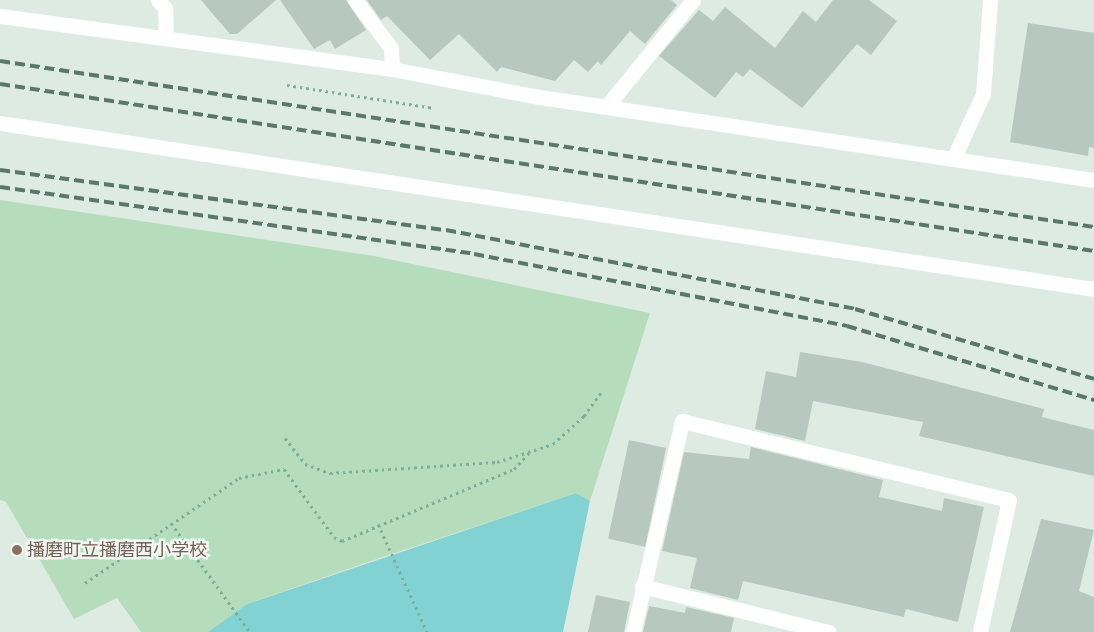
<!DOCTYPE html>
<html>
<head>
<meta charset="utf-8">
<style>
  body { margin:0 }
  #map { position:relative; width:1094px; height:632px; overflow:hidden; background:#deebe3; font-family:"PT Sans","Noto Sans JP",sans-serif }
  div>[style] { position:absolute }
  .green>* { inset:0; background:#b5ddbb }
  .water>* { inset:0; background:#82d2d3 }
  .building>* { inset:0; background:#b6c8bf; transform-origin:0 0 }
  .path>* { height:3px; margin-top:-1.5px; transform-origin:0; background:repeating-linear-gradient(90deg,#7db099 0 2.5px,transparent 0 6.5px) }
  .minor>* { height:15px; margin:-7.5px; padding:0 7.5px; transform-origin:7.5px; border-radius:7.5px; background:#fff }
  .rail>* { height:4px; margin-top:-2px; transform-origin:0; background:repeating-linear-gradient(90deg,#59776b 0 10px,transparent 0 15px) }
  .dots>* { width:14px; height:14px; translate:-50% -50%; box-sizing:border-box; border:2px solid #eff7f2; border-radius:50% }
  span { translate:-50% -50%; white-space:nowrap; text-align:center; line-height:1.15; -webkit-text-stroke:5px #eff7f2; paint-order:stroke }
  .education-label { font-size:18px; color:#785e54 }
  .left { translate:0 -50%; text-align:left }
</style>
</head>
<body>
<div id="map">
  <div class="green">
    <div style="clip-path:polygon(0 200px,374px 256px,650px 313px,590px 501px,576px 493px,380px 558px,247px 604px,208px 632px,141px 632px,117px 598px,74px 619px,6px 502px,0 500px)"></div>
  </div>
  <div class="water">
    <div style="clip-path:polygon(576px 493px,590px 501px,563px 632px,208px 632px,247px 604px)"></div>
  </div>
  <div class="building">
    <div style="clip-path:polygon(201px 0,276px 0,237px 34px,230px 34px)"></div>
    <div style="clip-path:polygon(280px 0,346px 0,366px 30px,335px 49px,330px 40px,314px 49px)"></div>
    <div style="clip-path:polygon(367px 0,671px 0,677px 5px,645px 44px,630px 31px,601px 65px,598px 61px,588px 72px,574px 60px,555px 81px,501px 67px,497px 72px,459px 34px,430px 60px,387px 16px,381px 20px)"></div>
    <div style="clip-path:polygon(833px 0,869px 0,897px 21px,871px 55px,857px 44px,802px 108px,750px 69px,743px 77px,736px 72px,715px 98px,659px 56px,699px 10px,713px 21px,725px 7px,775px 48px,803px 11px,816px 22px)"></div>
    <div style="clip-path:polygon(1028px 23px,1094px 33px,1094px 148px,1089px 147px,1088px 156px,1010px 142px)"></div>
    <div style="clip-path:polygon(800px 352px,862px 362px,1044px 409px,1042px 417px,1094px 430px,1094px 476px,919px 436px,923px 422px,813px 401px,805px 441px,755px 429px,766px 371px,796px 377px)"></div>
    <div style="left:629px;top:440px;width:38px;height:101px;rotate:12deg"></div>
    <div style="clip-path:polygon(751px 447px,883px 480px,879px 497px,942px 511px,944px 498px,984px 507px,958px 622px,906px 609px,904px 617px,743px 581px,738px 600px,690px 588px,697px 558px,662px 551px,684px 452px,749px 459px)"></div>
    <div style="clip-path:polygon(1041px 519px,1094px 530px,1079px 591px,1094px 597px,1094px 632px,1010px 632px)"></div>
    <div style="clip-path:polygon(596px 595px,630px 602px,624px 632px,588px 632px)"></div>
    <div style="clip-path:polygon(649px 606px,685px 613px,686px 607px,734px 618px,731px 632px,643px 632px)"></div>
  </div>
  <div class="path">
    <div style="left:287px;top:85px;width:149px;rotate:8.9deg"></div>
    <div style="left:285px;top:438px;width:33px;rotate:52deg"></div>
    <div style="left:305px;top:464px;width:27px;rotate:20deg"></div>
    <div style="left:330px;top:473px;width:167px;rotate:-3.8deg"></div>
    <div style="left:497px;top:462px;width:59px;rotate:-17.8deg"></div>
    <div style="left:553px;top:444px;width:42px;rotate:-42.1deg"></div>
    <div style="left:584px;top:416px;width:31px;rotate:-54deg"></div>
    <div style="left:171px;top:523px;width:135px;rotate:54.1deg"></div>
    <div style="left:378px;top:524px;width:119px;rotate:65.6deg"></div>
    <div style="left:85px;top:583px;width:186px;rotate:-34.3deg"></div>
    <div style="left:239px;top:478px;width:46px;rotate:-11.3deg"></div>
    <div style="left:284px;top:469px;width:84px;rotate:53.7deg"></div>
    <div style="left:334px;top:537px;width:9px;rotate:27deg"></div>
    <div style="left:342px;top:541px;width:186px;rotate:-22.7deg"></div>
    <div style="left:514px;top:469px;width:25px;rotate:-47deg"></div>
  </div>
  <div class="minor">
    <div style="left:158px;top:0;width:11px;rotate:49deg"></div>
    <div style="left:165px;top:8px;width:30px;rotate:88deg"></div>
    <div style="left:355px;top:0;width:60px;rotate:53.1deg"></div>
    <div style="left:391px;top:48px;width:21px;rotate:87deg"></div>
    <div style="left:0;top:16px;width:396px;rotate:7.7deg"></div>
    <div style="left:392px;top:69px;width:144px;rotate:10.8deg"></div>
    <div style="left:533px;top:96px;width:567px;rotate:8.52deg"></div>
    <div style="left:606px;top:107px;width:138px;rotate:-50.9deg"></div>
    <div style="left:0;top:123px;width:1107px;rotate:8.63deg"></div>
    <div style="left:954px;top:157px;width:69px;rotate:-65.3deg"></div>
    <div style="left:983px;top:94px;width:94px;rotate:-85.7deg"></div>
    <div style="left:642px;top:586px;width:192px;rotate:13.9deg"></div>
    <div style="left:633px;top:632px;width:217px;rotate:-76.9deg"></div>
    <div style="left:682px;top:421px;width:336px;rotate:13.6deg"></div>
    <div style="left:1009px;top:500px;width:135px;rotate:102.4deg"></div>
  </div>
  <div class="rail">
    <div style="left:0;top:61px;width:1107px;rotate:8.63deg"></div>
    <div style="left:0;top:84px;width:1107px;rotate:8.68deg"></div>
    <div style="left:0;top:170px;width:450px;rotate:7.7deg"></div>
    <div style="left:446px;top:230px;width:417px;rotate:10.9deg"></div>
    <div style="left:855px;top:309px;width:249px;rotate:16.3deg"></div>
    <div style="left:0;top:187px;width:479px;rotate:8deg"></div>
    <div style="left:474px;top:254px;width:380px;rotate:10.9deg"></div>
    <div style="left:847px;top:326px;width:258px;rotate:16.7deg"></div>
  </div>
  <div class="dots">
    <div style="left:17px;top:550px;background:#8d6e63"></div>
  </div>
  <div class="education-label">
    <span class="left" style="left:27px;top:550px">播磨町立播磨西小学校</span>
  </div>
</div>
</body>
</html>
